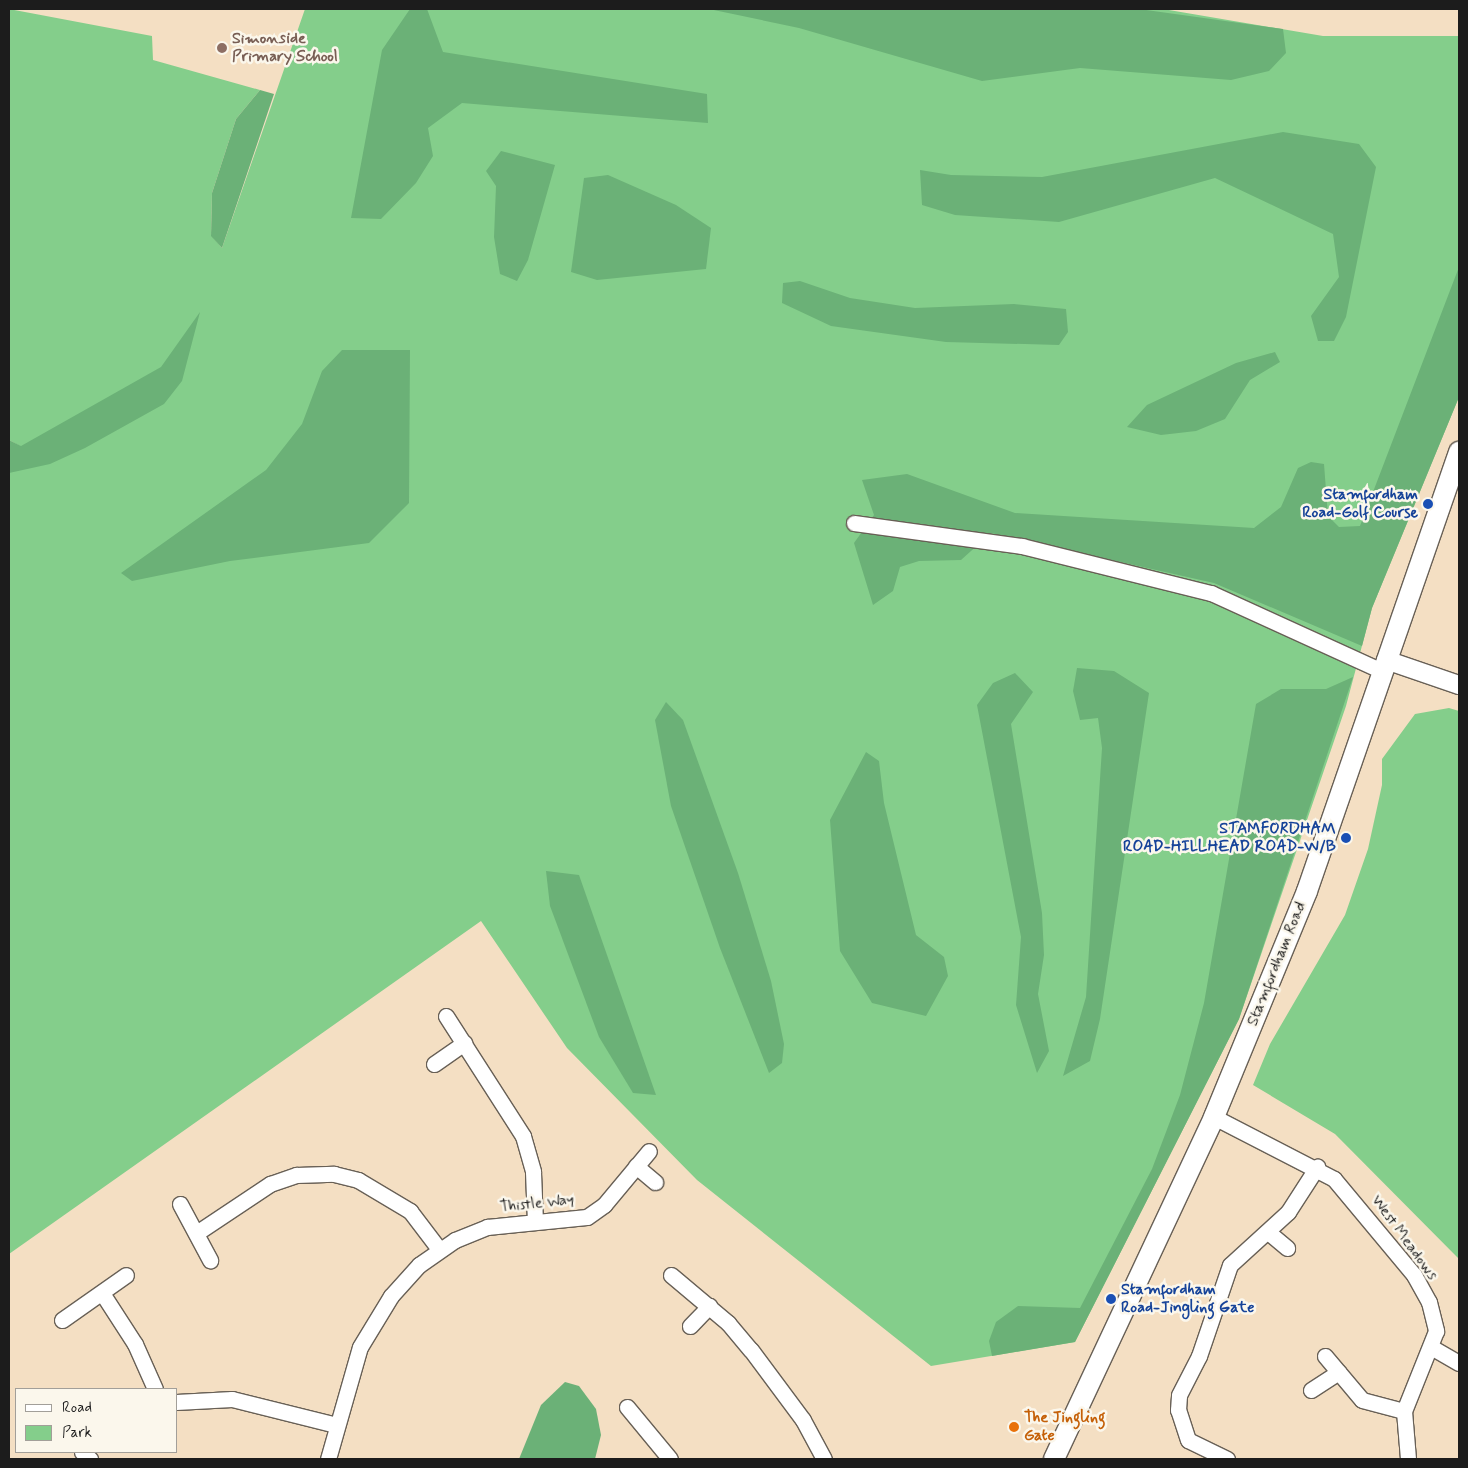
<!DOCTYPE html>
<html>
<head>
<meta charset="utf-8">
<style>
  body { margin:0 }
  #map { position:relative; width:1468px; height:1468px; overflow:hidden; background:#f4dfc3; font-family:Mynerve,sans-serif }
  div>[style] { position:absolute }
  .green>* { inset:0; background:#84ce8b }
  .forest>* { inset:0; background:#6bb177 }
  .roads { filter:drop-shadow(1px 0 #686056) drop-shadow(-1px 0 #686056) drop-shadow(0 1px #686056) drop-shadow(0 -1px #686056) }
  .minor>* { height:15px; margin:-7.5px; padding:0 7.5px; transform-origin:7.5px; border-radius:7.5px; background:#fff }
  .tertiary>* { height:18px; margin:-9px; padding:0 9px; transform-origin:9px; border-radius:9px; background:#fff }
  .secondary>* { height:20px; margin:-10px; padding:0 10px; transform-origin:10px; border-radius:10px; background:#fff }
  .dots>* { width:14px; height:14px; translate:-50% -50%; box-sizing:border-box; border:2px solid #fbf7ec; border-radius:50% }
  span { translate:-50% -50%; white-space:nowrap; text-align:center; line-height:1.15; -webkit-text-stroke:5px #fbf7ec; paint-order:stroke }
  .education-label { font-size:16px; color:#785e54; font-weight:700 }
  .left { translate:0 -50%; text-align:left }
  .transit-label { font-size:16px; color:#164399; font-weight:700 }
  .right { translate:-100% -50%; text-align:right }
  .street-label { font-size:16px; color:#1c1c1c }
  .food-label { font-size:16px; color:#c56008; font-weight:700 }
  .frame { position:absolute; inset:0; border:10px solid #1c1c1c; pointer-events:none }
  .legend { position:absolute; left:15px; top:1388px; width:162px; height:65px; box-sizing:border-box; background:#fbf7ec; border:1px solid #a29f99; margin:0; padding:6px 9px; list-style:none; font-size:15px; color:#1c1c1c }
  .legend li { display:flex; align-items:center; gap:10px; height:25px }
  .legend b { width:25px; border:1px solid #a29f99 }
</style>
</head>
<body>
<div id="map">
  <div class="green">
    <div style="clip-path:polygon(9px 9px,152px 36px,153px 60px,260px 90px,236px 119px,212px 193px,211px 235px,222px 248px,305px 9px,1163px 9px,1323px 36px,1459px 36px,1459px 397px,1372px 608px,1346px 706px,1239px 1019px,1075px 1342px,931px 1366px,697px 1180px,567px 1048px,481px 921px,9px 1254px,9px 448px,20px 446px,9px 440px)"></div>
    <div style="clip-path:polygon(1449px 708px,1459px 711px,1459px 1259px,1335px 1134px,1253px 1085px,1270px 1044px,1345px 915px,1368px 849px,1382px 785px,1382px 759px,1415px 714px)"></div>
  </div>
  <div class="forest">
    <div style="clip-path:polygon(410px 9px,427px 9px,443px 52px,707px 94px,708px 123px,462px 103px,428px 128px,433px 156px,416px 183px,381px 219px,351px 218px,382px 50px)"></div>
    <div style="clip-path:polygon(709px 9px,1139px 9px,1283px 29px,1286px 53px,1269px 71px,1231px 80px,1080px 68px,982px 81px,799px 28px)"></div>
    <div style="clip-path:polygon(260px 90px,274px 94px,222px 248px,211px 236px,212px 193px,236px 119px)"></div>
    <div style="clip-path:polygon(1283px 132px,1359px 144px,1376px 167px,1346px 317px,1334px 341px,1318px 341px,1311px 316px,1339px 277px,1333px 234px,1215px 178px,1059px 222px,955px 215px,922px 205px,920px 170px,951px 175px,1042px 177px)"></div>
    <div style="clip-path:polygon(501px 151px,555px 165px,528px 260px,517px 281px,500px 274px,494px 237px,496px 186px,486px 171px)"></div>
    <div style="clip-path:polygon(608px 175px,676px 205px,711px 228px,706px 269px,597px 280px,571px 272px,584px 178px)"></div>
    <div style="clip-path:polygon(1459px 267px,1459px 397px,1372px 608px,1362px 646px,1214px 583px,991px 533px,961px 560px,919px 561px,900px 567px,893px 591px,873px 605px,854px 543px,874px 515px,862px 480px,907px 474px,1015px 513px,1254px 528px,1281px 507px,1298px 468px,1311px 462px,1324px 464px,1328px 516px,1339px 527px,1360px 526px)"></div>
    <div style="clip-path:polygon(800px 281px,850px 298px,915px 308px,1014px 304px,1066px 309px,1068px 332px,1059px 345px,946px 342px,831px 326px,782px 303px,783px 283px)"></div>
    <div style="clip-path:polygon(200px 312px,182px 381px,164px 404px,85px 448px,50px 464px,9px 473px,9px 440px,21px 446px,161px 367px)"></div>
    <div style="clip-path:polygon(342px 350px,410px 350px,409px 503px,369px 543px,230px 561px,132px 581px,121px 573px,266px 470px,302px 424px,322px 371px)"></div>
    <div style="clip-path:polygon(1275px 352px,1280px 362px,1250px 380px,1225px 419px,1196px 431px,1161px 435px,1127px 427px,1147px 405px,1236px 363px)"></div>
    <div style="clip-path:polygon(1077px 668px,1114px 671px,1149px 693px,1100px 1019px,1090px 1061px,1063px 1076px,1086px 997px,1102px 748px,1098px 718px,1080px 720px,1073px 691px)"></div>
    <div style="clip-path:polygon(1015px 673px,1033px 692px,1011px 724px,1042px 913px,1044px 955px,1038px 994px,1049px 1051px,1037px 1073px,1016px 1005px,1021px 937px,977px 705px,993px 683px)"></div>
    <div style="clip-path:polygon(1353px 677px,1239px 1019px,1075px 1342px,992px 1356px,989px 1341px,996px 1322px,1018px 1306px,1080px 1308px,1152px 1169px,1180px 1095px,1204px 1003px,1256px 704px,1281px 689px,1326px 689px)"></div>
    <div style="clip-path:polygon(666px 702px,683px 720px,738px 873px,771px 981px,784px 1044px,782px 1063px,769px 1073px,720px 948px,671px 806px,655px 720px)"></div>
    <div style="clip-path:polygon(866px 752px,879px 761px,884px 803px,916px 935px,944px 957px,948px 976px,926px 1016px,872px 1003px,840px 951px,830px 820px)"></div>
    <div style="clip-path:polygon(546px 871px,579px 875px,656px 1095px,633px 1093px,599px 1037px,550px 906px)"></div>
    <div style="clip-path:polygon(565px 1382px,579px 1386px,596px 1409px,601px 1435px,595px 1459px,519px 1459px,541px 1405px)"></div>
  </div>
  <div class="roads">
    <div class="minor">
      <div style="left:854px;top:523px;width:170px;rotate:7.8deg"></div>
      <div style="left:1022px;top:546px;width:195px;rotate:14deg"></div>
      <div style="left:1211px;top:593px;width:188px;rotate:24.5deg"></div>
      <div style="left:446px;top:1016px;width:143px;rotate:57.3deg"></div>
      <div style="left:523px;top:1136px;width:37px;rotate:74deg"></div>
      <div style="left:533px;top:1172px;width:50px;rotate:87.7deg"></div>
      <div style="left:434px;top:1064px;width:37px;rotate:-35deg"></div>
      <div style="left:1214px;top:1117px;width:135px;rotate:27.3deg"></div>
      <div style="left:1334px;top:1179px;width:125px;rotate:50.2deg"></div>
      <div style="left:1414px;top:1275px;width:31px;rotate:61deg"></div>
      <div style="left:1429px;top:1302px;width:30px;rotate:76deg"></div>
      <div style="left:1436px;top:1331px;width:86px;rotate:111.8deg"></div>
      <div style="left:1404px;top:1411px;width:48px;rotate:85.2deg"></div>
      <div style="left:636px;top:1166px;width:25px;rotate:40deg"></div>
      <div style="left:180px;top:1204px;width:64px;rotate:61.8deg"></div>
      <div style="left:198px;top:1232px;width:87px;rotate:-33.7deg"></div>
      <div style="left:270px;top:1184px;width:28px;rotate:-19deg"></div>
      <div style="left:296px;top:1175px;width:38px;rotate:-2deg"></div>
      <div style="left:334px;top:1174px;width:25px;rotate:14deg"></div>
      <div style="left:358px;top:1180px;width:61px;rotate:30.8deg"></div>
      <div style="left:410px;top:1211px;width:48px;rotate:52.7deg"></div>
      <div style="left:1268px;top:1232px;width:25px;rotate:40deg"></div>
      <div style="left:671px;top:1275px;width:75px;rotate:40.1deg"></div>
      <div style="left:728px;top:1323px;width:35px;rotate:50deg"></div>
      <div style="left:751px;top:1350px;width:87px;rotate:53.4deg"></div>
      <div style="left:803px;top:1420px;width:44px;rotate:61.7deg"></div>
      <div style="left:102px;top:1293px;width:61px;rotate:57.1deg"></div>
      <div style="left:135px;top:1344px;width:49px;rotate:66deg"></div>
      <div style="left:62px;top:1320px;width:78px;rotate:-35.1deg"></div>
      <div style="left:690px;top:1326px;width:28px;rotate:-46deg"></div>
      <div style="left:1431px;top:1347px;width:32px;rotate:30deg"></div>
      <div style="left:1325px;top:1356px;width:57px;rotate:49.9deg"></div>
      <div style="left:1362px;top:1400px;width:43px;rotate:14.7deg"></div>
      <div style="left:1311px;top:1390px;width:33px;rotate:-33deg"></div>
      <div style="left:176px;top:1402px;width:56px;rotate:-3.1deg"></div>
      <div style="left:232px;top:1399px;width:107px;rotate:14deg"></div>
      <div style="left:627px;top:1407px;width:67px;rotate:50.4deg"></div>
      <div style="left:82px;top:1452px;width:11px;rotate:41deg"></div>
      <div style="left:328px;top:1459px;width:116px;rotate:-74.1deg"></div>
      <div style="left:360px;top:1347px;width:60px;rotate:-58.7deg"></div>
      <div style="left:391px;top:1296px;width:42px;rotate:-47.9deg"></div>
      <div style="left:419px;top:1265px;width:44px;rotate:-34.8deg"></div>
      <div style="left:455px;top:1240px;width:35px;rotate:-22deg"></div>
      <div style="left:487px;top:1227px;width:100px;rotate:-5.7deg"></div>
      <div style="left:587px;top:1217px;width:21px;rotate:-35deg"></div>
      <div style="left:604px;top:1205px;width:70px;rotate:-50.2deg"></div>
      <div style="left:1227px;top:1459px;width:43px;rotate:-154deg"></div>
      <div style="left:1188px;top:1440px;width:32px;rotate:-108deg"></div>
      <div style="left:1178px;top:1410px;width:15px;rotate:-86deg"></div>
      <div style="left:1179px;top:1395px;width:44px;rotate:-62.9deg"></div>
      <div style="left:1199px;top:1356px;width:96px;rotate:-71.2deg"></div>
      <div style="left:1230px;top:1265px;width:79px;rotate:-42.4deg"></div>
      <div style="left:1288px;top:1212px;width:54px;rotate:-57.2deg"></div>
    </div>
    <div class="tertiary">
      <div style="left:1386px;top:660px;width:77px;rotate:18.9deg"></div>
    </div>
    <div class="secondary">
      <div style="left:1054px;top:1459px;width:378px;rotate:-64.9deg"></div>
      <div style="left:1214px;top:1117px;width:244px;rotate:-67.6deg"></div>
      <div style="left:1307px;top:891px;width:465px;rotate:-70.9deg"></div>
    </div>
  </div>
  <div class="dots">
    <div style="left:222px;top:48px;background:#8d6e63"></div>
    <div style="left:1428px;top:504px;background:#1a4fb4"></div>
    <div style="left:1346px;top:838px;background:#1a4fb4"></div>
    <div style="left:1111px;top:1299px;background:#1a4fb4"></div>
    <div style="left:1014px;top:1427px;background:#e8710a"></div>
  </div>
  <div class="education-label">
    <span class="left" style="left:232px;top:48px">Simonside<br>Primary School</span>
  </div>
  <div class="transit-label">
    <span class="right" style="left:1418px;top:504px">Stamfordham<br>Road-Golf Course</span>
    <span class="right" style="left:1336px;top:838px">STAMFORDHAM<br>ROAD-HILLHEAD ROAD-W/B</span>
    <span class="left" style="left:1121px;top:1299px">Stamfordham<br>Road-Jingling Gate</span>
  </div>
  <div class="street-label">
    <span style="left:1277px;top:964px;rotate:-68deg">Stamfordham Road</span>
    <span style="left:537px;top:1204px;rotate:-6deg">Thistle Way</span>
    <span style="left:1404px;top:1238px;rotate:54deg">West Meadows</span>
  </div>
  <div class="food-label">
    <span class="left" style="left:1024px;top:1427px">The Jingling<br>Gate</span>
  </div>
  <div class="frame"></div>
  <ul class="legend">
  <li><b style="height:6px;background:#fff"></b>Road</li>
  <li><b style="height:14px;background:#84ce8b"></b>Park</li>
  </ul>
</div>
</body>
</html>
